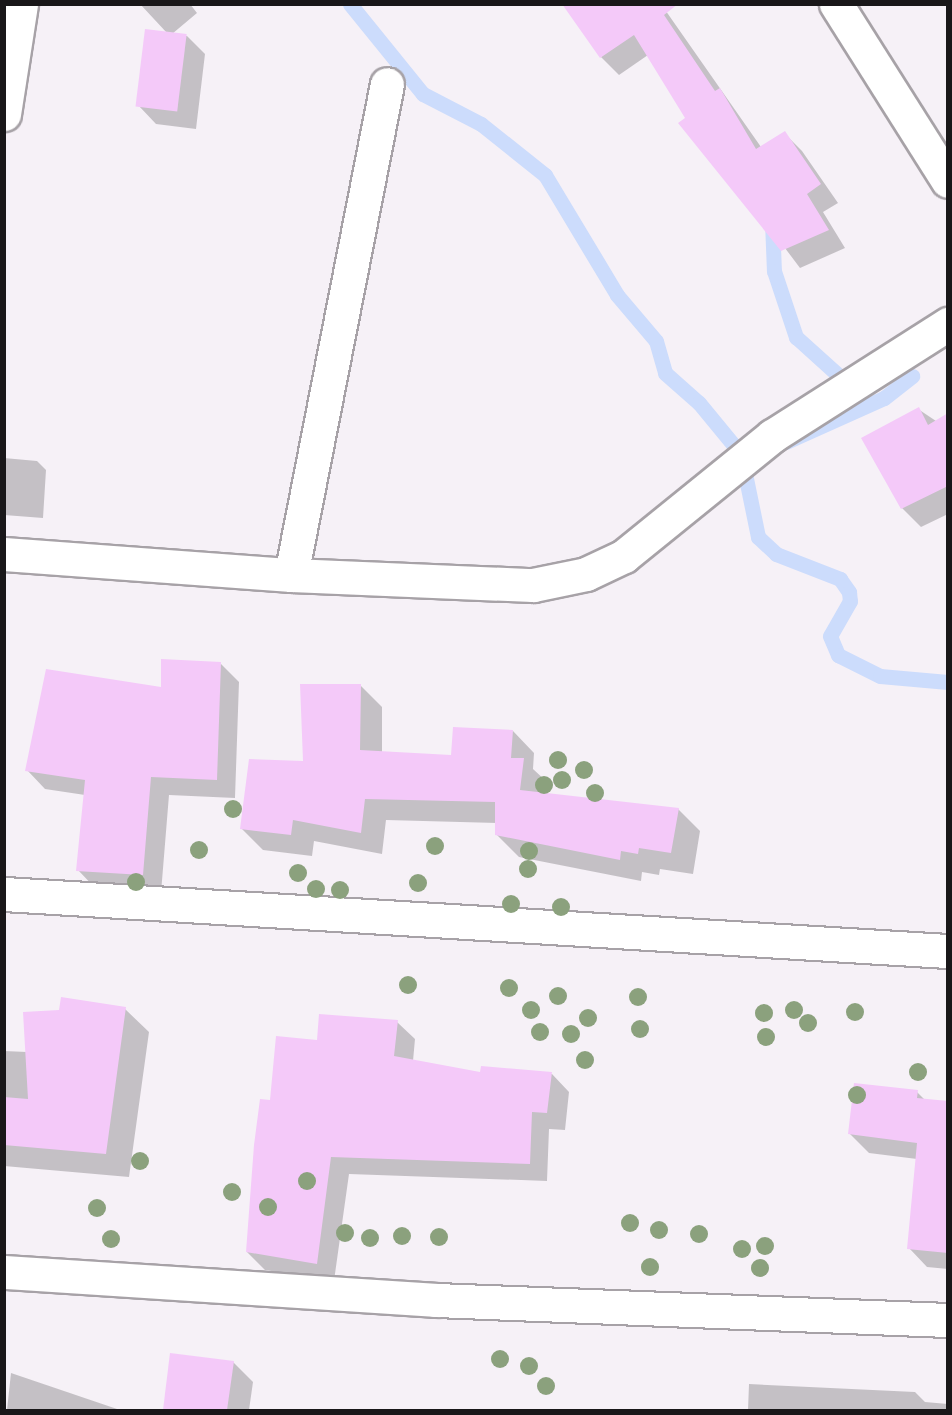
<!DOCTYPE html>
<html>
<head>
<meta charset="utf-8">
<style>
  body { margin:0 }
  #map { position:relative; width:952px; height:1415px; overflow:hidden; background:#f6f1f7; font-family:"Archivo Narrow",sans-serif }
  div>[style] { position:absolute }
  .shadow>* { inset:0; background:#0003 }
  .stream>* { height:15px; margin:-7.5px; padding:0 7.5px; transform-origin:7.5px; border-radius:7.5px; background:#ccdcfc }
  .building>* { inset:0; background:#f4c9f9; transform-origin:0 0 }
  .roads { filter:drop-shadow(2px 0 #a7a2a7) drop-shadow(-2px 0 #a7a2a7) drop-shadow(0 2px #a7a2a7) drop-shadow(0 -2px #a7a2a7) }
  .minor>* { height:33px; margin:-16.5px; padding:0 16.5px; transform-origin:16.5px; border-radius:16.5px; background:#fff }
  .trees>* { width:18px; height:18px; margin:-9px; border-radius:50%; background:#8ba17d }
  span { translate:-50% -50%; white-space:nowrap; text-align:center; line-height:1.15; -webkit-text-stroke:5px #fff; paint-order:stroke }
  .frame { position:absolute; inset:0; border:6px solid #191719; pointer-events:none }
</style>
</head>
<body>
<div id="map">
  <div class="shadow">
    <div style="clip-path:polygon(140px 4px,190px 4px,197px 13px,172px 34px,187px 36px,205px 54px,196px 129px,156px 124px,138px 105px,167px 33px)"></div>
    <div style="clip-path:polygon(661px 4px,761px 147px,784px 133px,802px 151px,838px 203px,823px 212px,845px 248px,800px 268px,688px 119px,648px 55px,619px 75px,601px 57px)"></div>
    <div style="clip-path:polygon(918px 409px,948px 429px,948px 514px,921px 527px,902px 508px,864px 439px)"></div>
    <div style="clip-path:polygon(4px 458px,37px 461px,46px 470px,43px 518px,4px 515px)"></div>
    <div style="clip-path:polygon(221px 664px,239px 682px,235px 798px,169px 795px,161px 893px,96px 889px,78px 870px,85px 795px,45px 789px,27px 770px,162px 689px)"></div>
    <div style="clip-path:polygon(360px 685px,382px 707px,382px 753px,453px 757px,513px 731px,534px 753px,533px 769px,546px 781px,544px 794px,678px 809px,700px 831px,693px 874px,660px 869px,659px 875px,642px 872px,641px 881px,519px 857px,497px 835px,497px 823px,386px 820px,382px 854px,314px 841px,312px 856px,263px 850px,242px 829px,304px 762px)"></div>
    <div style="clip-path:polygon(125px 1009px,149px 1032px,129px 1177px,4px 1166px,4px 1051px,27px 1052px,60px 1011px)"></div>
    <div style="clip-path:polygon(397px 1022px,415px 1039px,413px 1061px,481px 1074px,552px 1074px,569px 1092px,565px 1130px,549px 1129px,547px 1181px,349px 1174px,334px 1281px,265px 1270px,247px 1252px,271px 1101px,318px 1041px)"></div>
    <div style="clip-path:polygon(917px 1092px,926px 1101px,948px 1103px,948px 1269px,927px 1267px,909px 1248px,917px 1159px,869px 1153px,850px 1134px)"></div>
    <div style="clip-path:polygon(171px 1355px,233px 1362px,253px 1382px,249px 1410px,164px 1410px)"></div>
    <div style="clip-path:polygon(11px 1373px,120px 1410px,7px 1410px)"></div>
    <div style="clip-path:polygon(749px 1384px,915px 1392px,925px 1402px,948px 1404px,948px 1410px,748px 1410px)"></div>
  </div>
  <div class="stream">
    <div style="left:350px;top:4px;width:116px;rotate:51deg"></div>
    <div style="left:423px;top:94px;width:65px;rotate:27.3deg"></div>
    <div style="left:481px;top:124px;width:82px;rotate:38.6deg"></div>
    <div style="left:545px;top:175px;width:140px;rotate:59deg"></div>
    <div style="left:617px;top:295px;width:60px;rotate:49.7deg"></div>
    <div style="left:656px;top:341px;width:33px;rotate:74deg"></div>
    <div style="left:665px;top:373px;width:45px;rotate:41.4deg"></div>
    <div style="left:699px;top:403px;width:66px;rotate:50.5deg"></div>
    <div style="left:741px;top:454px;width:85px;rotate:78.4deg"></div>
    <div style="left:758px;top:537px;width:25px;rotate:43deg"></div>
    <div style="left:776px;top:554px;width:69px;rotate:21.3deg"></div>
    <div style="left:840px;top:579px;width:16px;rotate:55deg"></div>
    <div style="left:849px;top:592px;width:9px;rotate:84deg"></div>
    <div style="left:850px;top:601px;width:40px;rotate:119.7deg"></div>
    <div style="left:830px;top:636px;width:21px;rotate:67deg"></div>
    <div style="left:838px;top:655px;width:47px;rotate:26.6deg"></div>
    <div style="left:880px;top:676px;width:68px;rotate:5deg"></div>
    <div style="left:772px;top:222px;width:49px;rotate:87.7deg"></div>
    <div style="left:774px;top:271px;width:70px;rotate:71.6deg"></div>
    <div style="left:796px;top:337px;width:70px;rotate:42.1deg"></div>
    <div style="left:848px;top:384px;width:11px;rotate:68deg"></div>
    <div style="left:852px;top:394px;width:19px;rotate:102deg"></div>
    <div style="left:786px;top:442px;width:107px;rotate:-24.2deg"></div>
    <div style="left:884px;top:398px;width:36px;rotate:-38deg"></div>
  </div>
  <div class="building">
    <div style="clip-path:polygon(562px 4px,678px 4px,664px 15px,715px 91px,720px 88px,756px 149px,785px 131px,821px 184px,807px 194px,829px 230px,781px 251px,678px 123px,685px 118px,634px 35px,600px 58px)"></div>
    <div style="left:145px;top:29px;width:42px;height:78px;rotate:7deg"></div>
    <div style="clip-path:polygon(919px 407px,928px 425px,948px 413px,948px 486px,901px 509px,861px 438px)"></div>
    <div style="clip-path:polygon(161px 659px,221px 662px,217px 780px,151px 777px,143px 875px,76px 871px,85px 780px,25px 771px,46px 669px,161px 687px)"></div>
    <div style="clip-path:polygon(300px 684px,361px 684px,360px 750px,451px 755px,453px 727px,513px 730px,511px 758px,524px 758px,520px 790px,679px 808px,671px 853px,639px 848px,638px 854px,621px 851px,620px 860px,495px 835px,495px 802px,365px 799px,361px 833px,293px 820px,291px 835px,240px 829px,249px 759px,303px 761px)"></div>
    <div style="clip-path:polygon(61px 997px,126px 1007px,106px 1154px,4px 1145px,4px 1097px,28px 1099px,23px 1012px,59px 1010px)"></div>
    <div style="clip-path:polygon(319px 1014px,398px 1020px,394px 1056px,480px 1072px,481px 1066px,552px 1072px,547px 1113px,532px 1112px,530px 1164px,331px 1157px,317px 1264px,246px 1252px,254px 1145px,260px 1099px,270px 1100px,276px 1036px,317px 1040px)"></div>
    <div style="clip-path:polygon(854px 1083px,918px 1090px,917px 1098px,948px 1101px,948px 1253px,907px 1249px,917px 1143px,848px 1134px)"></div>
    <div style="clip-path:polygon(170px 1353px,234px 1361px,227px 1410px,163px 1410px)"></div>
  </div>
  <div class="roads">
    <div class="minor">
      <div style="left:836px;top:4px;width:209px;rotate:57.7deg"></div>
      <div style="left:4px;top:114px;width:111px;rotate:-81.2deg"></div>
      <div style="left:4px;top:554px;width:288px;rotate:4.2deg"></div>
      <div style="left:291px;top:575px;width:242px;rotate:2.4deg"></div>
      <div style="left:533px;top:585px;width:54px;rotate:-11.7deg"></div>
      <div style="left:586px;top:574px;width:42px;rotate:-25.3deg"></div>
      <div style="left:624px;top:556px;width:191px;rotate:-39deg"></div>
      <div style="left:772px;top:436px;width:209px;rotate:-32.5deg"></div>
      <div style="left:291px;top:575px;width:500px;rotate:-78.94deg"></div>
      <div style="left:4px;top:894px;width:946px;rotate:3.46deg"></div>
      <div style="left:4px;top:1272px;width:433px;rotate:3.7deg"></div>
      <div style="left:436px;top:1300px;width:512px;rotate:2.24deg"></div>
    </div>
  </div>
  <div class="trees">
    <div style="left:558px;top:760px"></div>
    <div style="left:584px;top:770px"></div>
    <div style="left:562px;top:780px"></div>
    <div style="left:544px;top:785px"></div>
    <div style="left:595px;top:793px"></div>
    <div style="left:233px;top:809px"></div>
    <div style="left:435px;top:846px"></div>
    <div style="left:199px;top:850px"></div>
    <div style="left:529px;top:851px"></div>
    <div style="left:528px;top:869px"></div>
    <div style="left:298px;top:873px"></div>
    <div style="left:136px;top:882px"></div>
    <div style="left:418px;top:883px"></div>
    <div style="left:316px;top:889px"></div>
    <div style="left:340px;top:890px"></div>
    <div style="left:511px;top:904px"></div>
    <div style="left:561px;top:907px"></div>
    <div style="left:408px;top:985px"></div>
    <div style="left:509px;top:988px"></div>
    <div style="left:558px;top:996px"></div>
    <div style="left:638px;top:997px"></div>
    <div style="left:531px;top:1010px"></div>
    <div style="left:794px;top:1010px"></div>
    <div style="left:855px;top:1012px"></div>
    <div style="left:764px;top:1013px"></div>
    <div style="left:588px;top:1018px"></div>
    <div style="left:808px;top:1023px"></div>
    <div style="left:640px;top:1029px"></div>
    <div style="left:540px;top:1032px"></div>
    <div style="left:571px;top:1034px"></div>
    <div style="left:766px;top:1037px"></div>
    <div style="left:585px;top:1060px"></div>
    <div style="left:918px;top:1072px"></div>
    <div style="left:857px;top:1095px"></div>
    <div style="left:140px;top:1161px"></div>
    <div style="left:307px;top:1181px"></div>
    <div style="left:232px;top:1192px"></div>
    <div style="left:268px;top:1207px"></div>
    <div style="left:97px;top:1208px"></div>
    <div style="left:630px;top:1223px"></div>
    <div style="left:659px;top:1230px"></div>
    <div style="left:345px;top:1233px"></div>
    <div style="left:699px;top:1234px"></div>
    <div style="left:402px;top:1236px"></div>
    <div style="left:439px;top:1237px"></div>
    <div style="left:370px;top:1238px"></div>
    <div style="left:111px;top:1239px"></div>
    <div style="left:765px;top:1246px"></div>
    <div style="left:742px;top:1249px"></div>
    <div style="left:650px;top:1267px"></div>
    <div style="left:760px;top:1268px"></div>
    <div style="left:500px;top:1359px"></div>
    <div style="left:529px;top:1366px"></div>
    <div style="left:546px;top:1386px"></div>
  </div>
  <div class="frame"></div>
</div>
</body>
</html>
